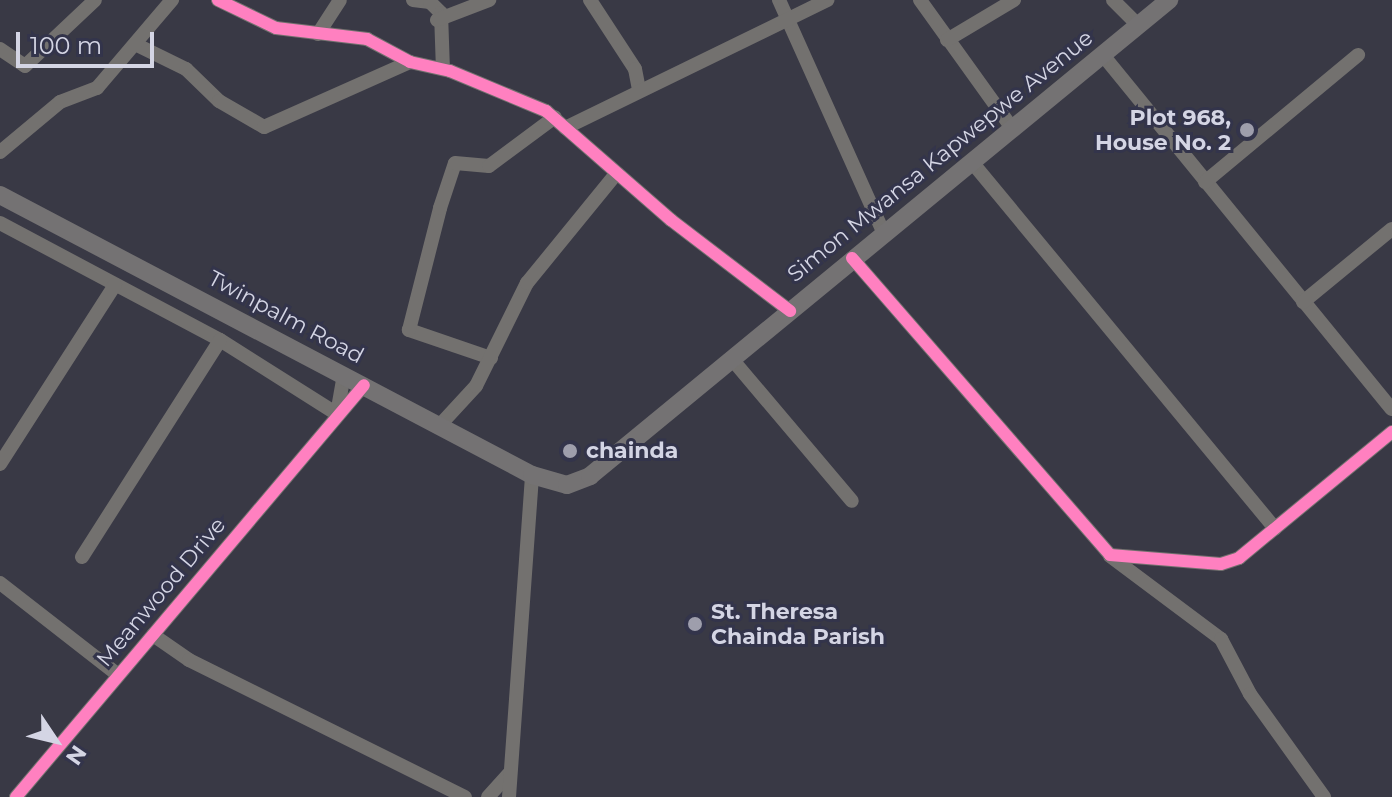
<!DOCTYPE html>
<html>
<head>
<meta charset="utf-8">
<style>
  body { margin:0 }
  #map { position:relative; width:1392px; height:797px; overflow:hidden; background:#393945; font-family:Montserrat,sans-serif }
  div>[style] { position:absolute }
  .minor>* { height:14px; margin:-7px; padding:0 7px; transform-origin:7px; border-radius:7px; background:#73716f }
  .major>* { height:18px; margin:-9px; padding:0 9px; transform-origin:9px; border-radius:9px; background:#747273 }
  .cycleway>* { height:12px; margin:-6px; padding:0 6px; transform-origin:6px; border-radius:6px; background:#ff80c0 }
  .dots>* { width:22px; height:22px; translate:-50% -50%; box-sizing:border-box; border:4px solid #33344b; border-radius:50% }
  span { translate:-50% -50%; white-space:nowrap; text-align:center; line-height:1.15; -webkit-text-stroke:6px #33344b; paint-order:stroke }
  .poi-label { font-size:22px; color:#d4d5e4; font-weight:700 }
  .right { translate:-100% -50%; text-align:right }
  .left { translate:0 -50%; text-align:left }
  .street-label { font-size:22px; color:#d4d5e4 }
  .north { position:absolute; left:16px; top:701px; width:80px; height:80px; -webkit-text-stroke:6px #33344b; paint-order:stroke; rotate:125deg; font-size:22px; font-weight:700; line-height:32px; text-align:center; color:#d4d5e4 }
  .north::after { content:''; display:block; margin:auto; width:28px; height:36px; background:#d4d5e4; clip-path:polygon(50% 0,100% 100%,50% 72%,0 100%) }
  .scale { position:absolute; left:16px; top:32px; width:138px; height:36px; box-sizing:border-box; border:4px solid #d4d5e4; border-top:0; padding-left:10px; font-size:24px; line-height:28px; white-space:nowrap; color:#d4d5e4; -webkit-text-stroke:6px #33344b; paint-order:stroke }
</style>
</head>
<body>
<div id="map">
  <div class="minor">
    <div style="left:218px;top:0;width:64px;rotate:25.8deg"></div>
    <div style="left:276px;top:28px;width:92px;rotate:6.9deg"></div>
    <div style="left:367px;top:39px;width:49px;rotate:28.1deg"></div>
    <div style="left:410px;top:62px;width:41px;rotate:12.7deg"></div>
    <div style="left:450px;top:71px;width:104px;rotate:22.6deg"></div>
    <div style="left:546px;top:111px;width:166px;rotate:41.1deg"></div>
    <div style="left:671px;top:220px;width:150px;rotate:37.4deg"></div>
    <div style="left:413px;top:0;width:17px;rotate:7deg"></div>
    <div style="left:430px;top:2px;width:16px;rotate:45deg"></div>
    <div style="left:441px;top:13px;width:56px;rotate:88deg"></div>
    <div style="left:590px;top:0;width:82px;rotate:56.9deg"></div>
    <div style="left:635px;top:69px;width:21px;rotate:79deg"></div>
    <div style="left:779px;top:0;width:253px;rotate:65.8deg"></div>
    <div style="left:920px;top:0;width:158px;rotate:54.3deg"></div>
    <div style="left:1113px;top:0;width:35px;rotate:45deg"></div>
    <div style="left:437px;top:20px;width:56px;rotate:-21deg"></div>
    <div style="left:318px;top:34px;width:40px;rotate:-57.1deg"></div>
    <div style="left:947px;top:40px;width:78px;rotate:-30.8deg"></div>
    <div style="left:137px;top:45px;width:55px;rotate:26.1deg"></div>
    <div style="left:186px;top:69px;width:46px;rotate:44.1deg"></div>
    <div style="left:219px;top:101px;width:52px;rotate:30deg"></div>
    <div style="left:264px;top:127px;width:160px;rotate:-24deg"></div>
    <div style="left:0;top:49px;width:30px;rotate:34deg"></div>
    <div style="left:25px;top:66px;width:96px;rotate:-43.3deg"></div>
    <div style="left:1102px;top:54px;width:458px;rotate:50.8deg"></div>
    <div style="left:565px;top:128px;width:292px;rotate:-26deg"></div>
    <div style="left:0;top:152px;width:78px;rotate:-39.8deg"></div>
    <div style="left:60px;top:102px;width:40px;rotate:-21deg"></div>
    <div style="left:97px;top:88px;width:116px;rotate:-49.6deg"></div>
    <div style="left:971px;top:161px;width:477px;rotate:50.4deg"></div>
    <div style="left:1205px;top:182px;width:199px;rotate:-39.7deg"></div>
    <div style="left:0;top:223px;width:249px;rotate:28deg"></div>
    <div style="left:220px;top:340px;width:138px;rotate:32.3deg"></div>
    <div style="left:852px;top:258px;width:393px;rotate:49deg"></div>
    <div style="left:1110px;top:555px;width:111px;rotate:4.6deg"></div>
    <div style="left:1221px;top:564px;width:19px;rotate:-18deg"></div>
    <div style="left:1239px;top:558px;width:198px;rotate:-39.5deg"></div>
    <div style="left:1303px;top:302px;width:115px;rotate:-39.4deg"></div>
    <div style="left:491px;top:358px;width:87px;rotate:-161.1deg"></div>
    <div style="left:409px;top:330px;width:126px;rotate:-75.7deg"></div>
    <div style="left:440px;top:208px;width:47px;rotate:-71.6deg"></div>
    <div style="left:455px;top:163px;width:34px;rotate:5deg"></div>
    <div style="left:489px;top:166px;width:82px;rotate:-36.6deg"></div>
    <div style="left:731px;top:358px;width:187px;rotate:49.8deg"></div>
    <div style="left:337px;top:414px;width:40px;rotate:-80deg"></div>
    <div style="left:440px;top:425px;width:53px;rotate:-47.3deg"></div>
    <div style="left:476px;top:386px;width:115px;rotate:-63.7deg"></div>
    <div style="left:527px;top:283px;width:141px;rotate:-50.8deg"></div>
    <div style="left:0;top:464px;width:213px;rotate:-57.3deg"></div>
    <div style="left:1110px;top:556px;width:139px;rotate:36.8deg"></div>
    <div style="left:1221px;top:639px;width:62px;rotate:62.2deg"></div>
    <div style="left:1250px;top:694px;width:127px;rotate:54.3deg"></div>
    <div style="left:82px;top:557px;width:257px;rotate:-57.5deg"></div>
    <div style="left:0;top:583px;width:150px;rotate:37.9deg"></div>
    <div style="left:153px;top:635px;width:44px;rotate:34.8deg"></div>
    <div style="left:189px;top:660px;width:308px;rotate:26.4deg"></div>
    <div style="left:16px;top:797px;width:539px;rotate:-49.81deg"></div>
    <div style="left:488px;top:797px;width:31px;rotate:-48deg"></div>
    <div style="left:509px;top:797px;width:323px;rotate:-85.9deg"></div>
  </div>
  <div class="major">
    <div style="left:0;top:195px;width:601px;rotate:27.76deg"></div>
    <div style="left:532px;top:475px;width:36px;rotate:16deg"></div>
    <div style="left:567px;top:485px;width:25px;rotate:-21deg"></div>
    <div style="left:590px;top:476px;width:750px;rotate:-39.42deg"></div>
  </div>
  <div class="cycleway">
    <div style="left:218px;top:0;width:64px;rotate:25.8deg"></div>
    <div style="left:276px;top:28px;width:92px;rotate:6.9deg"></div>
    <div style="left:367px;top:39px;width:49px;rotate:28.1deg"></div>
    <div style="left:410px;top:62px;width:41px;rotate:12.7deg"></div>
    <div style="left:450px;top:71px;width:104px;rotate:22.6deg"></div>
    <div style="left:546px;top:111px;width:166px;rotate:41.1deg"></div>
    <div style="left:671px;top:220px;width:150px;rotate:37.4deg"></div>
    <div style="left:852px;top:258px;width:393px;rotate:49deg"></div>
    <div style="left:1110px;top:555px;width:111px;rotate:4.6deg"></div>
    <div style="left:1221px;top:564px;width:19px;rotate:-18deg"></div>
    <div style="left:1239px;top:558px;width:198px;rotate:-39.5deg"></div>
    <div style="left:16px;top:797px;width:539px;rotate:-49.81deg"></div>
  </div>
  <div class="dots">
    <div style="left:1247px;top:130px;background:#9e9eac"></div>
    <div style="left:570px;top:451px;background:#9e9eac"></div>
    <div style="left:695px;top:624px;background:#9e9eac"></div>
  </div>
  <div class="poi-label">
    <span class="right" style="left:1231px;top:130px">Plot 968,<br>House No. 2</span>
    <span class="left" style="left:586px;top:451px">chainda</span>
    <span class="left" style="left:711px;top:624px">St. Theresa<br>Chainda Parish</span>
  </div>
  <div class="street-label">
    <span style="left:940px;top:156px;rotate:-39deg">Simon Mwansa Kapwepwe Avenue</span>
    <span style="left:286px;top:317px;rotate:28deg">Twinpalm Road</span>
    <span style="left:161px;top:592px;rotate:-50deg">Meanwood Drive</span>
  </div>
  <div class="north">N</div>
  <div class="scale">100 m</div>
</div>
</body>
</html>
